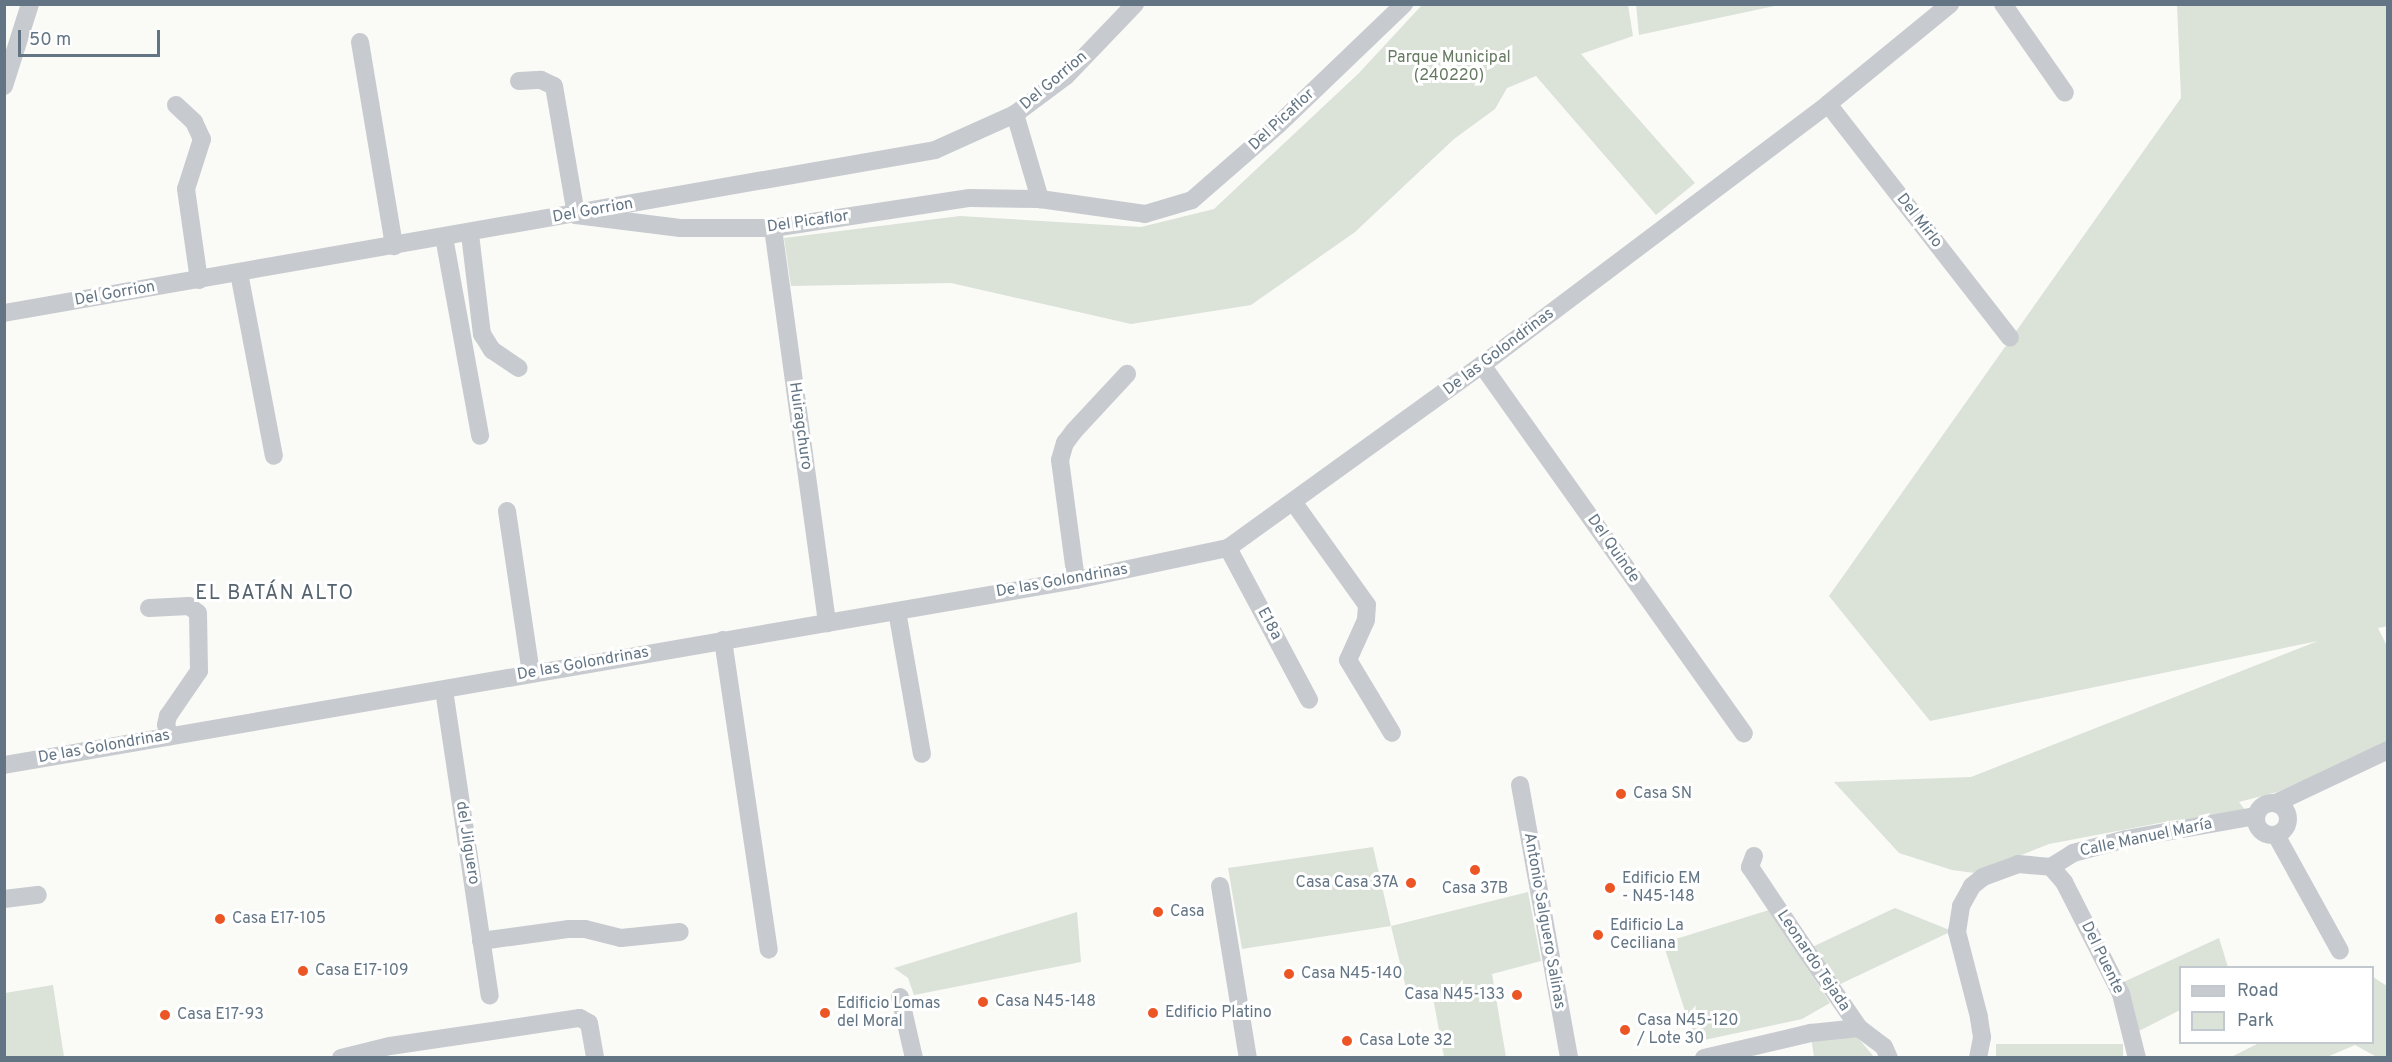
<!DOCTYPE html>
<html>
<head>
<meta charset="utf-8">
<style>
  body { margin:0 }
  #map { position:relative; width:2392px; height:1062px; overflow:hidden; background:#fafaf7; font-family:Overpass,sans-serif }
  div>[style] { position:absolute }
  .green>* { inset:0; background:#dbe2d8; transform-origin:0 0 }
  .minor>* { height:18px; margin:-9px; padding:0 9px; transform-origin:9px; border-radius:9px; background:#c7cbcf }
  .minor>.ring { margin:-9px; padding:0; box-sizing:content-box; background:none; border:18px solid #c7cbcf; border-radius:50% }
  .dots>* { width:16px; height:16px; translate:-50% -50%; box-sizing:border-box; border:3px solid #fff; border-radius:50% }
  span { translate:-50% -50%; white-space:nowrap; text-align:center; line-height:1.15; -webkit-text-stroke:6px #fff; paint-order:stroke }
  .park-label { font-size:16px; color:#667a62 }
  .street-label { font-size:16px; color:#637584 }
  .poi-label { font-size:16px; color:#637584 }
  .left { translate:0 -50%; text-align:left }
  .right { translate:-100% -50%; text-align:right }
  .quarter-label { font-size:20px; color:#55636e; letter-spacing:1.5px }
  .frame { position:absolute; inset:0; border:6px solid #637584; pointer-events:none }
  .legend { position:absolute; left:2179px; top:966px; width:195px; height:78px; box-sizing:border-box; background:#fff; border:2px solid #c1c8ce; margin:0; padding:8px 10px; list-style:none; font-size:18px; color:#637584 }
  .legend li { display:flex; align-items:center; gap:12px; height:30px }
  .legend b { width:30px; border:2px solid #c1c8ce }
  .scale { position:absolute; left:18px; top:30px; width:142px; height:27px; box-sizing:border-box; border:3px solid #637584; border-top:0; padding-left:8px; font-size:18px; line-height:21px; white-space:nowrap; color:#637584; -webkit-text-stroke:4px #fff; paint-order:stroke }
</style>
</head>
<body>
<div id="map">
  <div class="green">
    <div style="clip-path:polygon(1636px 4px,1779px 4px,1779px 5px,1639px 35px)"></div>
    <div style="clip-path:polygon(1422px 5px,1628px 5px,1633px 36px,1581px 54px,1695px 183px,1656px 215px,1536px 76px,1507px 88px,1495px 109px,1454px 139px,1355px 232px,1251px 305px,1131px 324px,951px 283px,791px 286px,784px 238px,960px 216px,1141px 227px,1214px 209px,1359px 73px)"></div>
    <div style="clip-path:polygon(2177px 5px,2387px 5px,2388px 626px,2378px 628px,2387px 646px,2387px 747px,2277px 792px,2239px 802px,2248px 814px,2175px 820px,2049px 844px,1975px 873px,1952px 870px,1899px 853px,1834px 782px,1971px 777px,2318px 641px,1930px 721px,1829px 596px,2181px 98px)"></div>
    <div style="clip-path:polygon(1373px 847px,1391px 926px,1528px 892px,1541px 961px,1492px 974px,1506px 1057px,1444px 1057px,1431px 987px,1407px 992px,1391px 926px,1242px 949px,1228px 868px)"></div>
    <div style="clip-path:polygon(1895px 908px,1952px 931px,1834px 987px,1808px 949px)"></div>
    <div style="clip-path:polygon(1769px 910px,1830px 1003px,1802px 1019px,1695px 1042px,1663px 943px)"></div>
    <div style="clip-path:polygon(1077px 912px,1081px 962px,914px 995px,908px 978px,894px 968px)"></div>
    <div style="clip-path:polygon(2219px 938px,2228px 967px,2180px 968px,2180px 1010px,2133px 1034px,2117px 985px)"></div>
    <div style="clip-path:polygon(2373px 977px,2387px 986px,2387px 1057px,2377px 1057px,2355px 1045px,2327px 1057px,2231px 1057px,2259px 1043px,2372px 1042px)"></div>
    <div style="clip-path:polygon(53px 985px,64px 1057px,5px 1057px,5px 993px)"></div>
    <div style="clip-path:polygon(1844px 1021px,1874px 1057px,1814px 1057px,1811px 1037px)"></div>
    <div style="left:1996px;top:1044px;width:127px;height:13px"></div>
  </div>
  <div class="minor">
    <div style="left:2003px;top:4px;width:108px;rotate:55.1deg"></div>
    <div style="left:360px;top:42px;width:207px;rotate:80.5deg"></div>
    <div style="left:519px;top:81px;width:22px;rotate:-3deg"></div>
    <div style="left:541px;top:80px;width:14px;rotate:25deg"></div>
    <div style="left:554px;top:86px;width:131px;rotate:80.3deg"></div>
    <div style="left:576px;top:215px;width:105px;rotate:7.1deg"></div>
    <div style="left:680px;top:228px;width:93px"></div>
    <div style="left:773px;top:228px;width:199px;rotate:-8.7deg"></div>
    <div style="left:970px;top:198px;width:70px;rotate:0.8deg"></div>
    <div style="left:1040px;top:199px;width:106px;rotate:8.1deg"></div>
    <div style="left:1145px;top:214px;width:49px;rotate:-16.6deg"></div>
    <div style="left:1192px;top:200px;width:114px;rotate:-41.1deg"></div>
    <div style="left:1278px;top:125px;width:175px;rotate:-43.8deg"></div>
    <div style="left:4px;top:86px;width:86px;rotate:-72.4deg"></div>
    <div style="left:1828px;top:104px;width:296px;rotate:52.1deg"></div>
    <div style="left:176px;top:105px;width:25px;rotate:43deg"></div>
    <div style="left:194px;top:122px;width:19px;rotate:65deg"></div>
    <div style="left:202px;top:139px;width:52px;rotate:107.7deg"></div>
    <div style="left:186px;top:189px;width:92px;rotate:81.9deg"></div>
    <div style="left:1015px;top:114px;width:89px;rotate:73.6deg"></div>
    <div style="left:773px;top:228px;width:399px;rotate:82.2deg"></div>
    <div style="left:470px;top:234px;width:101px;rotate:83.2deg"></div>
    <div style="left:482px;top:334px;width:19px;rotate:58deg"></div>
    <div style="left:492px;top:350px;width:32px;rotate:34deg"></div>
    <div style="left:444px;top:237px;width:202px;rotate:79.7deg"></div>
    <div style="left:239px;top:273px;width:186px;rotate:79.2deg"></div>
    <div style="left:4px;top:313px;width:945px;rotate:-9.93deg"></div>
    <div style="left:935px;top:150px;width:88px;rotate:-24.2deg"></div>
    <div style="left:1015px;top:114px;width:64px;rotate:-36.7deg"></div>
    <div style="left:1066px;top:76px;width:100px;rotate:-46.2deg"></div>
    <div style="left:1482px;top:365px;width:452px;rotate:54.6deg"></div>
    <div style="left:1294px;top:503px;width:125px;rotate:54.4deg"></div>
    <div style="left:1367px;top:605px;width:15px;rotate:94deg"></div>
    <div style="left:1366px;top:620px;width:44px;rotate:114.2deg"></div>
    <div style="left:1348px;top:660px;width:85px;rotate:58.9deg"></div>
    <div style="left:507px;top:511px;width:164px;rotate:81.6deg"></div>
    <div style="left:1228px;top:548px;width:172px;rotate:61.9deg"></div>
    <div style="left:1076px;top:580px;width:121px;rotate:-97.6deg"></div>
    <div style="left:1060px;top:460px;width:18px;rotate:-74deg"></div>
    <div style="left:1065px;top:443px;width:15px;rotate:-53deg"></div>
    <div style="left:1074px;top:431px;width:78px;rotate:-47.1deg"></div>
    <div style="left:149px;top:608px;width:40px;rotate:-2.9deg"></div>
    <div style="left:189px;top:606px;width:11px;rotate:38deg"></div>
    <div style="left:198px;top:613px;width:58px;rotate:89deg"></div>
    <div style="left:199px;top:671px;width:55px;rotate:124.6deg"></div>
    <div style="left:168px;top:716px;width:9px;rotate:103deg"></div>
    <div style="left:166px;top:725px;width:12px;rotate:70deg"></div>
    <div style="left:897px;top:611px;width:145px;rotate:80.1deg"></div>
    <div style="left:723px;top:640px;width:313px;rotate:81.6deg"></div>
    <div style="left:444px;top:690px;width:309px;rotate:81.5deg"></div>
    <div style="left:4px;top:765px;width:1088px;rotate:-9.79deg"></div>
    <div style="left:1076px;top:580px;width:155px;rotate:-11.9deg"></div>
    <div style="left:1228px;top:548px;width:313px;rotate:-35.8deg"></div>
    <div style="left:1482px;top:365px;width:433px;rotate:-37deg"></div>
    <div style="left:1828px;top:104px;width:158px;rotate:-39.3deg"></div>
    <div style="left:1520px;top:785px;width:277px;rotate:79.8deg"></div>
    <div class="ring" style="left:2256px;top:803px;width:14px;height:14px"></div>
    <div style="left:2276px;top:803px;width:124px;rotate:-25.3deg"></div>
    <div style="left:2276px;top:835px;width:132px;rotate:61.1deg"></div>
    <div style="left:1754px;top:856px;width:12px;rotate:110deg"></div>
    <div style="left:1750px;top:867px;width:106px;rotate:56.2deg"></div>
    <div style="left:1809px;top:955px;width:88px;rotate:55.6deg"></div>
    <div style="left:1859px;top:1028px;width:31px;rotate:37deg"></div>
    <div style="left:1884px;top:1047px;width:12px;rotate:66deg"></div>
    <div style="left:2051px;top:867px;width:20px;rotate:49deg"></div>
    <div style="left:2064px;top:882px;width:126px;rotate:63deg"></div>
    <div style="left:2121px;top:994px;width:66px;rotate:76deg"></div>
    <div style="left:1220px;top:886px;width:174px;rotate:80.8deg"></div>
    <div style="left:4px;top:899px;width:34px;rotate:-7deg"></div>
    <div style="left:481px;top:941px;width:89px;rotate:-7.8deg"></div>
    <div style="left:569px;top:929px;width:16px"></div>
    <div style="left:585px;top:929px;width:37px;rotate:14deg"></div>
    <div style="left:621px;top:938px;width:59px;rotate:-5.8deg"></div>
    <div style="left:900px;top:997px;width:63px;rotate:77.1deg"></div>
    <div style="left:341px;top:1058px;width:50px;rotate:-13.8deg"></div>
    <div style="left:390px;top:1046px;width:192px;rotate:-8.4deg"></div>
    <div style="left:580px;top:1018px;width:10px;rotate:29deg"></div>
    <div style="left:589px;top:1023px;width:36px;rotate:80deg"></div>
    <div style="left:1704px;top:1058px;width:110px;rotate:-13.2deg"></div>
    <div style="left:1811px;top:1033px;width:48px;rotate:-5.9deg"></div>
    <div style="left:1978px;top:1058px;width:21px;rotate:-79deg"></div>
    <div style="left:1982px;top:1037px;width:20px;rotate:-99deg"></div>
    <div style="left:1979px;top:1017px;width:88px;rotate:-104.5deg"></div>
    <div style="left:1957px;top:932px;width:26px;rotate:-81deg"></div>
    <div style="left:1961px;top:906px;width:23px;rotate:-61deg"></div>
    <div style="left:1972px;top:886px;width:14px;rotate:-39deg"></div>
    <div style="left:1983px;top:877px;width:37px;rotate:-20deg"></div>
    <div style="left:2018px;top:864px;width:33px;rotate:5deg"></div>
    <div style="left:2051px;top:867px;width:26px;rotate:-32deg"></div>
    <div style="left:2073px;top:853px;width:55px;rotate:-14.8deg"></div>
    <div style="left:2126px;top:839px;width:131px;rotate:-10.1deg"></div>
  </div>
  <div class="dots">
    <div style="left:1621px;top:794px;background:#ec5625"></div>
    <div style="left:1475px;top:870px;background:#ec5625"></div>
    <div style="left:1411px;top:883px;background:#ec5625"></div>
    <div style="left:1610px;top:888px;background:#ec5625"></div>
    <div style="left:1158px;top:912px;background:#ec5625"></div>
    <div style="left:220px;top:919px;background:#ec5625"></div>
    <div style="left:1598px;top:935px;background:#ec5625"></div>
    <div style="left:303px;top:971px;background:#ec5625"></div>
    <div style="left:1289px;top:974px;background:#ec5625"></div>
    <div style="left:1517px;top:995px;background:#ec5625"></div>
    <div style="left:983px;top:1002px;background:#ec5625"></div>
    <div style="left:825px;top:1013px;background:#ec5625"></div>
    <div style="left:1153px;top:1013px;background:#ec5625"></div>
    <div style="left:165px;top:1015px;background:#ec5625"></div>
    <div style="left:1625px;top:1030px;background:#ec5625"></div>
    <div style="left:1347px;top:1041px;background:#ec5625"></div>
  </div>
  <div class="park-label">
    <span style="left:1449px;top:67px">Parque Municipal<br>(240220)</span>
  </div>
  <div class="street-label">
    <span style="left:1054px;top:81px;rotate:-40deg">Del Gorrion</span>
    <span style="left:1282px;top:120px;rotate:-43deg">Del Picaflor</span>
    <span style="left:593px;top:211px;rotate:-10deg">Del Gorrion</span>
    <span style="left:1919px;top:221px;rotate:52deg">Del Mirlo</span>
    <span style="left:808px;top:222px;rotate:-8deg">Del Picaflor</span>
    <span style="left:115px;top:294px;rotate:-10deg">Del Gorrion</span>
    <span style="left:1499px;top:352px;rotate:-37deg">De las Golondrinas</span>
    <span style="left:800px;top:426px;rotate:82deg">Huiragchuro</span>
    <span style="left:1613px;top:549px;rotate:55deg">Del Quinde</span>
    <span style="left:1062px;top:581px;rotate:-10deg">De las Golondrinas</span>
    <span style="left:1269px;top:624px;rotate:62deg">E18a</span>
    <span style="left:583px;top:664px;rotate:-10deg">De las Golondrinas</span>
    <span style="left:104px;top:747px;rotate:-10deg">De las Golondrinas</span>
    <span style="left:2146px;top:838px;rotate:-12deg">Calle Manuel María</span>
    <span style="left:467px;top:843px;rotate:81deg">del Jilguero</span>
    <span style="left:1544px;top:921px;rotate:80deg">Antonio Salguero Salinas</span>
    <span style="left:2102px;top:958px;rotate:64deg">Del Puente</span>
    <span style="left:1813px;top:961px;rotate:56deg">Leonardo Tejada</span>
  </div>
  <div class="poi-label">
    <span class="left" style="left:1633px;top:794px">Casa SN</span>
    <span class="left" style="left:1622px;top:888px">Edificio EM<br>- N45-148</span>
    <span class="right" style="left:1399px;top:883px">Casa Casa 37A</span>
    <span style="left:1475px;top:889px">Casa 37B</span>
    <span class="left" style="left:1170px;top:912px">Casa</span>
    <span class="left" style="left:232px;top:919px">Casa E17-105</span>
    <span class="left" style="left:1610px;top:935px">Edificio La<br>Ceciliana</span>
    <span class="left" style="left:315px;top:971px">Casa E17-109</span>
    <span class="left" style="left:1301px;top:974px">Casa N45-140</span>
    <span class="right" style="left:1505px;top:995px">Casa N45-133</span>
    <span class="left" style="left:995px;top:1002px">Casa N45-148</span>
    <span class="left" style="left:837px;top:1013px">Edificio Lomas<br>del Moral</span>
    <span class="left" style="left:1165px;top:1013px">Edificio Platino</span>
    <span class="left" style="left:177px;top:1015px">Casa E17-93</span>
    <span class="left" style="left:1637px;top:1030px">Casa N45-120<br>/ Lote 30</span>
    <span class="left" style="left:1359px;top:1041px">Casa Lote 32</span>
  </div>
  <div class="quarter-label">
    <span style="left:275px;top:594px">EL BATÁN ALTO</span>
  </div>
  <div class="frame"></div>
  <ul class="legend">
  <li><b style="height:8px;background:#c7cbcf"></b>Road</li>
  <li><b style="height:16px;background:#dbe2d8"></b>Park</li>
  </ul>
  <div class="scale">50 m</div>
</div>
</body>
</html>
